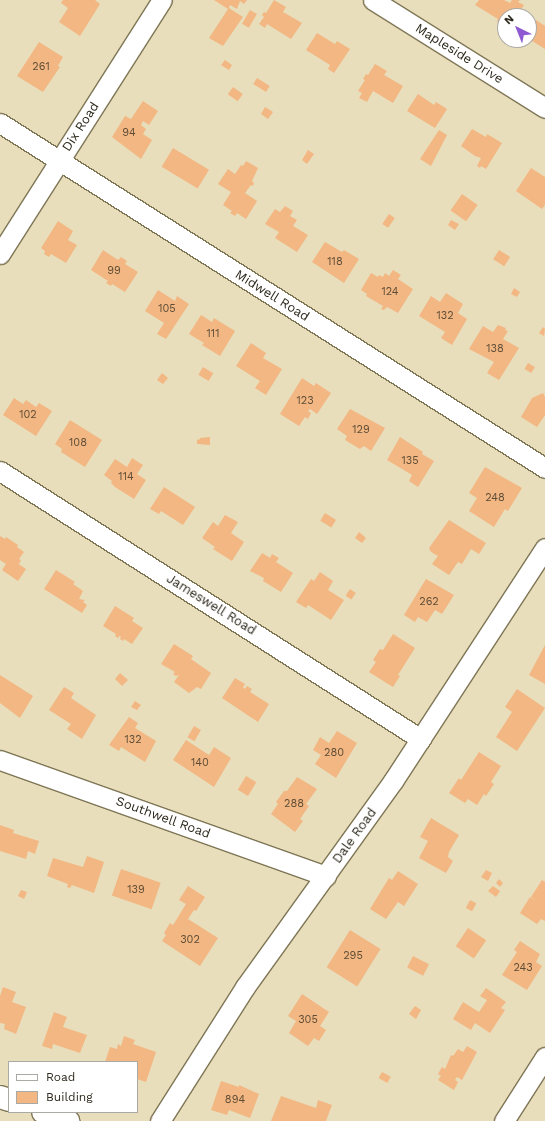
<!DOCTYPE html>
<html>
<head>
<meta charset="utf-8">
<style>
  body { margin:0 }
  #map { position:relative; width:545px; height:1121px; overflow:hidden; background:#e8debc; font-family:"Work Sans",sans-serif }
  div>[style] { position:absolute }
  .building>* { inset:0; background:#f2b782; transform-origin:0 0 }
  .roads { filter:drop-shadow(1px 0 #7f7656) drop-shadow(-1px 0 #7f7656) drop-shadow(0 1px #7f7656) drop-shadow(0 -1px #7f7656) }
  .minor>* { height:19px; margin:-9.5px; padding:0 9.5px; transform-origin:9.5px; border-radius:9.5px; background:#fff }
  .tertiary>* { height:22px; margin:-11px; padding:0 11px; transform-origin:11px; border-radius:11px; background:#fff }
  span { translate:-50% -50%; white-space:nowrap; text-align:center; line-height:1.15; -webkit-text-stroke:3px #fff; paint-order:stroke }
  .number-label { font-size:11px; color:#5e4c36 }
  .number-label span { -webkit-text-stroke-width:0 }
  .street-label { font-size:13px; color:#2d291c }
  .legend { position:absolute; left:8px; top:1061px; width:130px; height:52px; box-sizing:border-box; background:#fff; border:1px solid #aba9a4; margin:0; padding:5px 7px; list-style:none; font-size:12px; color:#2d291c }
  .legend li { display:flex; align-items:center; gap:8px; height:20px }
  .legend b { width:20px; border:1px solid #aba9a4 }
  .north { position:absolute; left:497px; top:8px; width:40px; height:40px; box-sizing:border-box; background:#fff; border:1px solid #aba9a4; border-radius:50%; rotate:317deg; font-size:11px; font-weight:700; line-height:16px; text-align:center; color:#2d291c }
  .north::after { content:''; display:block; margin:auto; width:14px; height:18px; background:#8e59d2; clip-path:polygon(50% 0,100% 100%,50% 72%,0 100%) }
</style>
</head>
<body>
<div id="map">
  <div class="building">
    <div style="clip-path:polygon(63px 0,95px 0,100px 4px,80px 36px,59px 22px,68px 8px,61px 3px)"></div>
    <div style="clip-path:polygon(214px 0,247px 0,244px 4px,240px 1px,237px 9px,230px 5px,229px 8px,243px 17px,223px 46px,209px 38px,228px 9px)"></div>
    <div style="clip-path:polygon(274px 0,286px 7px,283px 12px,302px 23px,291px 39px,267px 24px,265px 28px,259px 24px,264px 17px,262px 15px,264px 12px,266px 13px)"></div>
    <div style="clip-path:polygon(479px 0,504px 0,510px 3px,512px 0,520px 0,518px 2px,524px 5px,517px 16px,505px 16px,505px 24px,501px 22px,500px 23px,497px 21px,498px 19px,475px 5px)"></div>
    <div style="left:250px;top:10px;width:8px;height:16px;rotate:30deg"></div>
    <div style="clip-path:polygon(536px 20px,545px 26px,545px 49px,529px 39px,529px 32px)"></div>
    <div style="clip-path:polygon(317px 33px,335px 44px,337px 41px,350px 49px,334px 73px,328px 69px,330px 65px,306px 50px)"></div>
    <div style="clip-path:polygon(39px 42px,63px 57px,58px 66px,60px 67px,43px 92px,17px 76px)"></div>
    <div style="clip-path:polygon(225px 60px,232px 65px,229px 70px,221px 65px)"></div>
    <div style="clip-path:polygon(375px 64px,387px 71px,384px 75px,403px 86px,393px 103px,373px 91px,367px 102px,359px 98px,362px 93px,358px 91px,365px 80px,363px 79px,366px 74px,368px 75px)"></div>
    <div style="left:257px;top:78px;width:15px;height:7px;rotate:32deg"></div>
    <div style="left:233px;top:87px;width:12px;height:9px;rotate:35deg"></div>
    <div style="clip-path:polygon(418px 94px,434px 105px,436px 102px,447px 109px,435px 128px,407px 111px)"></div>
    <div style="clip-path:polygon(143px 101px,158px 111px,149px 125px,143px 121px,141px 125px,146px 129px,143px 134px,152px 140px,141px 159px,112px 137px,125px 116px,131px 119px)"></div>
    <div style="clip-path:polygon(265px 107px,273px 112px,268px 119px,261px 114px)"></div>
    <div style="clip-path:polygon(472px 129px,486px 137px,487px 134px,502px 143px,486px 169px,481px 166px,480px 168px,477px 166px,481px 158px,475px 156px,461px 146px)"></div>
    <div style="clip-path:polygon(439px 130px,447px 135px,431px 166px,420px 159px)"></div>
    <div style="left:173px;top:148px;width:42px;height:22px;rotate:31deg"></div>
    <div style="clip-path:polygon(308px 150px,314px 154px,307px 164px,302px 160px)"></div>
    <div style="clip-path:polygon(246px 161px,258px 168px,252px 181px,254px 183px,253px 186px,251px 185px,245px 193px,257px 201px,246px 219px,237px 213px,235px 216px,230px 213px,232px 211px,223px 205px,231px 192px,218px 184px,228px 169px,235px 174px,241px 165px,243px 166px)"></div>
    <div style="clip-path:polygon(531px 168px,545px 177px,545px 205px,542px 209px,516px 191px)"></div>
    <div style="left:462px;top:194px;width:19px;height:20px;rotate:35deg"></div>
    <div style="clip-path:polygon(285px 206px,293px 211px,290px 216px,297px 220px,293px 226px,308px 235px,297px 252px,275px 238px,279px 232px,265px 224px,275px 209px,280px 212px)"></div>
    <div style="left:389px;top:214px;width:7px;height:12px;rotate:34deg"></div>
    <div style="clip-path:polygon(451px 220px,459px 224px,455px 230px,448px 225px)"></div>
    <div style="clip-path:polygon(58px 221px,73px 231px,68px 240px,77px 245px,66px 263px,51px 254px,49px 257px,44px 254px,45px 251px,41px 248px)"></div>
    <div style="clip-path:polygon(325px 242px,342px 252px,344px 250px,359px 259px,344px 283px,312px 262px)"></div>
    <div style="clip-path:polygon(103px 250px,118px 260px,121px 257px,127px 261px,125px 264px,138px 272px,125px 292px,112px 284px,111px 286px,106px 283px,108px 281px,91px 270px)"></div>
    <div style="left:499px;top:250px;width:13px;height:11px;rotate:32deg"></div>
    <div style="clip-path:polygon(393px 270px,401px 275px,398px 279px,413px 289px,398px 313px,387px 307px,384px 310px,381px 309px,383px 306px,366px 296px,367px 294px,361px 290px,371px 273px,378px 277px,379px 275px,383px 277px,385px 273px,389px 276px)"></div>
    <div style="clip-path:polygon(514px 288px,520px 292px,517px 297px,511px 294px)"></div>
    <div style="clip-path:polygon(158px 290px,175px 301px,177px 296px,189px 304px,166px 339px,157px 334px,164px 323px,145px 311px)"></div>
    <div style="clip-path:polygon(446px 293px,463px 304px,458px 313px,467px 319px,452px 345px,441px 338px,445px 332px,419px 316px,431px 296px,440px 302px)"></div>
    <div style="clip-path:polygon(201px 315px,212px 322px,214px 318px,235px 331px,220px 356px,202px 345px,204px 343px,189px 334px)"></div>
    <div style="clip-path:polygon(498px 325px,506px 328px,505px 330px,508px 331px,503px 339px,519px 348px,499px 380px,487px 373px,494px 362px,469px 349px,483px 326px,493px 332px)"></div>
    <div style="clip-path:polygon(543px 327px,545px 329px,544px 336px,539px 333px)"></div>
    <div style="clip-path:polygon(251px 343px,266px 353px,263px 358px,282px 369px,266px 395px,255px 388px,260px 381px,236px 366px)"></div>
    <div style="left:528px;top:363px;width:8px;height:7px;rotate:30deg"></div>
    <div style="left:203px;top:367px;width:12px;height:9px;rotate:31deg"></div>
    <div style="clip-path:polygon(162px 373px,168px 378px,163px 384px,157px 380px)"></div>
    <div style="clip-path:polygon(302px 378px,314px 386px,316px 383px,331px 393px,317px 414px,310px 409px,308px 411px,311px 413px,308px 419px,305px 417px,299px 426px,280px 414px)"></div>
    <div style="clip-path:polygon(543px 393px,545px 397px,545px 415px,537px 427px,521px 417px,532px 398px)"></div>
    <div style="clip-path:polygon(14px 398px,23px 404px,26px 400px,36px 407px,39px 403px,52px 411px,36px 436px,3px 415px)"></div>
    <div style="clip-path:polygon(350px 409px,385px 428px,371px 451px,364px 446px,360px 449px,345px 440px,347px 436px,337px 429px)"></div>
    <div style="clip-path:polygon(70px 420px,102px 440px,85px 467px,61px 452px,62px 449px,55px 444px)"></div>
    <div style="clip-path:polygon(210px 437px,210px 445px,197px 444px,197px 440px,200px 439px,200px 438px)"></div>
    <div style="clip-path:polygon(400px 437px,423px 452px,422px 454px,434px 461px,418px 487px,409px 481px,412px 475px,387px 460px)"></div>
    <div style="clip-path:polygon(132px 458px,143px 465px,137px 474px,146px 480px,134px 499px,115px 487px,111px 483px,112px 481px,104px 475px,115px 459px,127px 467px)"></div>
    <div style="clip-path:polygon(485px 467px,522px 488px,508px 511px,505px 509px,494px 527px,469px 511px,477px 498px,469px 493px)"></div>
    <div style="clip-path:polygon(164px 487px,195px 507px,183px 525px,161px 511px,159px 514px,150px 509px)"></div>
    <div style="left:325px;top:513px;width:13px;height:9px;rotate:32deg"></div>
    <div style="clip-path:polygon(225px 515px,238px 522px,231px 533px,244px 542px,232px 561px,213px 549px,215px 547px,202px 538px,213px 522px,218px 526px)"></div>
    <div style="clip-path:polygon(449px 520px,486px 543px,479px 554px,471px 549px,462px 564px,458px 562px,449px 575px,432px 564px,438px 556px,431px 552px,429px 548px)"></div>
    <div style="clip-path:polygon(359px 532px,366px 538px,362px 543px,355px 538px)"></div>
    <div style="clip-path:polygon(0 536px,5px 539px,6px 537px,18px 545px,17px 547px,24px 552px,19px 559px,21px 560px,19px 564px,17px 563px,26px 569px,18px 581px,2px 570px,6px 564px,0 560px)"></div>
    <div style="clip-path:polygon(262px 553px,270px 558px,272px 554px,279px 558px,276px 562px,293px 573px,281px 592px,263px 581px,264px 578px,250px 571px)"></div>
    <div style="clip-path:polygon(56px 570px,75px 582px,73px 584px,83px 591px,79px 599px,85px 600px,83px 602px,87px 605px,82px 613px,44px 589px)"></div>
    <div style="clip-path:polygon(320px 572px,333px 581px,328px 590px,344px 600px,331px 620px,308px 605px,306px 608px,296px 602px,311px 579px,314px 581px)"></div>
    <div style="clip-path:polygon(426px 579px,454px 595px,442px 614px,435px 610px,427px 622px,418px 617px,415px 622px,404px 615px)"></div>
    <div style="left:350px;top:589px;width:7px;height:8px;rotate:34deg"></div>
    <div style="clip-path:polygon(115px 606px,134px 618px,132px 621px,143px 628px,132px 644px,124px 639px,123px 641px,120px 639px,121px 637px,119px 636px,118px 638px,115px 636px,116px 634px,103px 626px)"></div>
    <div style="clip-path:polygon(393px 634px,415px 648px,398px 675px,400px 676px,393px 687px,369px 672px,376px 662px,373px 660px,380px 649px,383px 650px)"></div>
    <div style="clip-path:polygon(174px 644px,193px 656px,191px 659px,211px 673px,201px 689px,197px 687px,189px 693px,174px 682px,179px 675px,176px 676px,173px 674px,175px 672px,161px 664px)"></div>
    <div style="clip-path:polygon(545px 645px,545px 684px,529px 675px)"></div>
    <div style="clip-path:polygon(120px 673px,128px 680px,122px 686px,115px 679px)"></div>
    <div style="clip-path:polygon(0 675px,33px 696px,20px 718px,0 703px)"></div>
    <div style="clip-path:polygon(235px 678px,245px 684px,243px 687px,245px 689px,247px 686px,252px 689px,250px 692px,269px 704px,258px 722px,222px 698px)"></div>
    <div style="clip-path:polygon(64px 687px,74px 693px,71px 698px,96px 715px,82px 739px,67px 729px,71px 724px,49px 710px)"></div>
    <div style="clip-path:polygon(517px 689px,545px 708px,517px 751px,496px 737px,512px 712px,505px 707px)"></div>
    <div style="clip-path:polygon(135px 701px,141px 705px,137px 710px,131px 707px)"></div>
    <div style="clip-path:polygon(129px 717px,138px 723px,135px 728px,156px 741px,145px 762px,121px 747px,119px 751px,109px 745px)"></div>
    <div style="left:194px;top:726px;width:8px;height:13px;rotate:30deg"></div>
    <div style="clip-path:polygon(337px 731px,357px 743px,336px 778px,315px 764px,321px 755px,313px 750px,320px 737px,329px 743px)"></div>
    <div style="clip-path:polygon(186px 740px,209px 755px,214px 747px,231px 758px,214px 787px,173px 760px)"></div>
    <div style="clip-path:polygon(479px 752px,501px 766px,491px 782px,494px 784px,486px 796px,484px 794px,477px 805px,468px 799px,465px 803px,449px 793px,459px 778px,461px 780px)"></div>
    <div style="left:246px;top:776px;width:12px;height:16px;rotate:31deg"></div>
    <div style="clip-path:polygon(297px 777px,317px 789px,306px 804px,309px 806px,300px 819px,303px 821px,295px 832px,271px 814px,278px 804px,276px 802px,284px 791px,287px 791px)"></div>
    <div style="clip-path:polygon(431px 818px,459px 835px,449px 852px,448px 857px,453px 861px,446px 873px,419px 858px,428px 841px,420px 837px)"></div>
    <div style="clip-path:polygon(0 825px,14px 830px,13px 833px,39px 841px,35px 854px,28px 851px,26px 859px,0 851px)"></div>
    <div style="clip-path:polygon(87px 856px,104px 862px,94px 893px,72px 885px,70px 888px,67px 887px,68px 884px,47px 876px,53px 858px,83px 867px)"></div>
    <div style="left:121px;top:869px;width:42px;height:28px;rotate:19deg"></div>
    <div style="clip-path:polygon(486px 870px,492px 873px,488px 881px,481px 877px)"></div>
    <div style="clip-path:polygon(398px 871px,418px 884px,404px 906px,398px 902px,386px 919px,370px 909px,389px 878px,392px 880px)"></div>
    <div style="clip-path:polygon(499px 879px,503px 883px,500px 887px,496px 883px)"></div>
    <div style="clip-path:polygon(542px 880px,545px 882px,545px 921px,541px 919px,537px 924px,520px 913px,530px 897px,537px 902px,531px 897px)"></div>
    <div style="clip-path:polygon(188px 886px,205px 897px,196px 911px,194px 910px,188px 919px,218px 938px,200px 966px,162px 941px,166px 935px,164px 933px,170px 923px,173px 925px,186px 904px,179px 900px)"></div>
    <div style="clip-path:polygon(493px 886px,500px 891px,496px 897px,488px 891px)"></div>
    <div style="clip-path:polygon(21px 890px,27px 892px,24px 899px,18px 896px)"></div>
    <div style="left:470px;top:900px;width:7px;height:9px;rotate:27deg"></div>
    <div style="left:468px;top:928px;width:22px;height:22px;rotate:34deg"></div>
    <div style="left:350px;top:930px;width:36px;height:44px;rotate:32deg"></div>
    <div style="clip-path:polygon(520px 941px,540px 954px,536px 962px,542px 966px,527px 990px,502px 975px,517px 952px,514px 950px)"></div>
    <div style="left:413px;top:956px;width:18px;height:13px;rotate:27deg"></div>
    <div style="clip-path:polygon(3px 987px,16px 992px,12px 1002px,26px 1007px,16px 1034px,4px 1029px,5px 1024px,0 1023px,0 996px)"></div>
    <div style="clip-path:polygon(486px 988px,506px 1002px,501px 1008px,505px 1010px,490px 1033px,475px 1023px,471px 1030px,453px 1019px,463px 1002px,479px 1012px,487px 1000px,480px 996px)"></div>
    <div style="clip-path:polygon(302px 994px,329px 1012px,320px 1026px,326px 1030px,319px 1041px,314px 1038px,308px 1046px,289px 1033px,296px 1021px,288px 1016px)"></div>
    <div style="clip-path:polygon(415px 1006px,421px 1010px,416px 1019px,409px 1014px)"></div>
    <div style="clip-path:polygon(54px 1012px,67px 1017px,63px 1027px,87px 1035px,80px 1053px,53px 1044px,52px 1049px,42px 1046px)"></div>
    <div style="clip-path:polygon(124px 1036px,135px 1040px,133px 1044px,156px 1052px,146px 1082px,137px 1079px,137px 1062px,105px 1062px,110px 1047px,117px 1049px,118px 1044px,121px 1046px)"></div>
    <div style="clip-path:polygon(467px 1046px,477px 1052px,462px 1080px,457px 1077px,455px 1080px,458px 1082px,454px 1090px,438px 1080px,441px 1076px,438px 1074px,442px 1067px,445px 1069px,451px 1055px,453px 1056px,458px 1049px,463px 1052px)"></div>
    <div style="left:382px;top:1072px;width:10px;height:7px;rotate:29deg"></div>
    <div style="clip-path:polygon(221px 1081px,239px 1087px,239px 1085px,259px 1094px,250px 1118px,229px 1110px,227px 1115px,211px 1110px)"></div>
    <div style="clip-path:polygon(281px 1096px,316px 1108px,318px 1100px,332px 1105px,326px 1121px,271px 1121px)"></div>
  </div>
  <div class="roads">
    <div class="minor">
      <div style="left:373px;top:0;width:203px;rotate:32.1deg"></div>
      <div style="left:0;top:123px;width:645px;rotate:32.33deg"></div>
      <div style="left:0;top:254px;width:301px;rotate:-57.5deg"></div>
      <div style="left:0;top:471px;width:499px;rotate:32.5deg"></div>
      <div style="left:0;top:760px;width:346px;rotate:19.6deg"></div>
      <div style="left:160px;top:1121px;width:159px;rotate:-57.6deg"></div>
      <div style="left:245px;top:987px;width:254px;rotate:-54.3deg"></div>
      <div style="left:393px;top:781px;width:278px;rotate:-56.9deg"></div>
      <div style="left:504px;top:1121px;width:76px;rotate:-57.4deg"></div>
    </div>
    <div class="tertiary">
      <div style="left:0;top:1097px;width:9px;rotate:18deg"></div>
      <div style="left:43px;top:1112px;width:27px;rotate:20deg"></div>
    </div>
  </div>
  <div class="number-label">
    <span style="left:41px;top:67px">261</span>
    <span style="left:129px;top:133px">94</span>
    <span style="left:335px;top:262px">118</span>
    <span style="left:114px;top:271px">99</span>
    <span style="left:390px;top:292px">124</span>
    <span style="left:167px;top:309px">105</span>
    <span style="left:445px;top:316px">132</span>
    <span style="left:213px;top:334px">111</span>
    <span style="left:495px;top:349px">138</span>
    <span style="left:305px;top:401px">123</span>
    <span style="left:28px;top:415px">102</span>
    <span style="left:361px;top:430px">129</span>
    <span style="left:78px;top:443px">108</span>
    <span style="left:410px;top:461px">135</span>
    <span style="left:126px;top:477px">114</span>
    <span style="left:495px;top:498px">248</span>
    <span style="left:429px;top:602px">262</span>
    <span style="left:133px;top:740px">132</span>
    <span style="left:334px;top:753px">280</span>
    <span style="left:200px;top:763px">140</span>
    <span style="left:294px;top:804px">288</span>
    <span style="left:136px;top:890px">139</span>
    <span style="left:190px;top:940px">302</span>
    <span style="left:353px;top:956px">295</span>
    <span style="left:523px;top:968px">243</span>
    <span style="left:308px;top:1020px">305</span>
    <span style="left:235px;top:1100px">894</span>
  </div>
  <div class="street-label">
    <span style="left:459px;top:54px;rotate:32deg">Mapleside Drive</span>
    <span style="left:81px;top:127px;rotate:-57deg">Dix Road</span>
    <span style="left:272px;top:296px;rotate:32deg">Midwell Road</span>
    <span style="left:211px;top:605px;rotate:32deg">Jameswell Road</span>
    <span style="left:163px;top:818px;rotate:20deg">Southwell Road</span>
    <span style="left:355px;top:836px;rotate:-54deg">Dale Road</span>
  </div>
  <ul class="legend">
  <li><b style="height:5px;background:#fff"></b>Road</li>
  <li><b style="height:11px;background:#f2b782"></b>Building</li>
  </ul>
  <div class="north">N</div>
</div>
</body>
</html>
